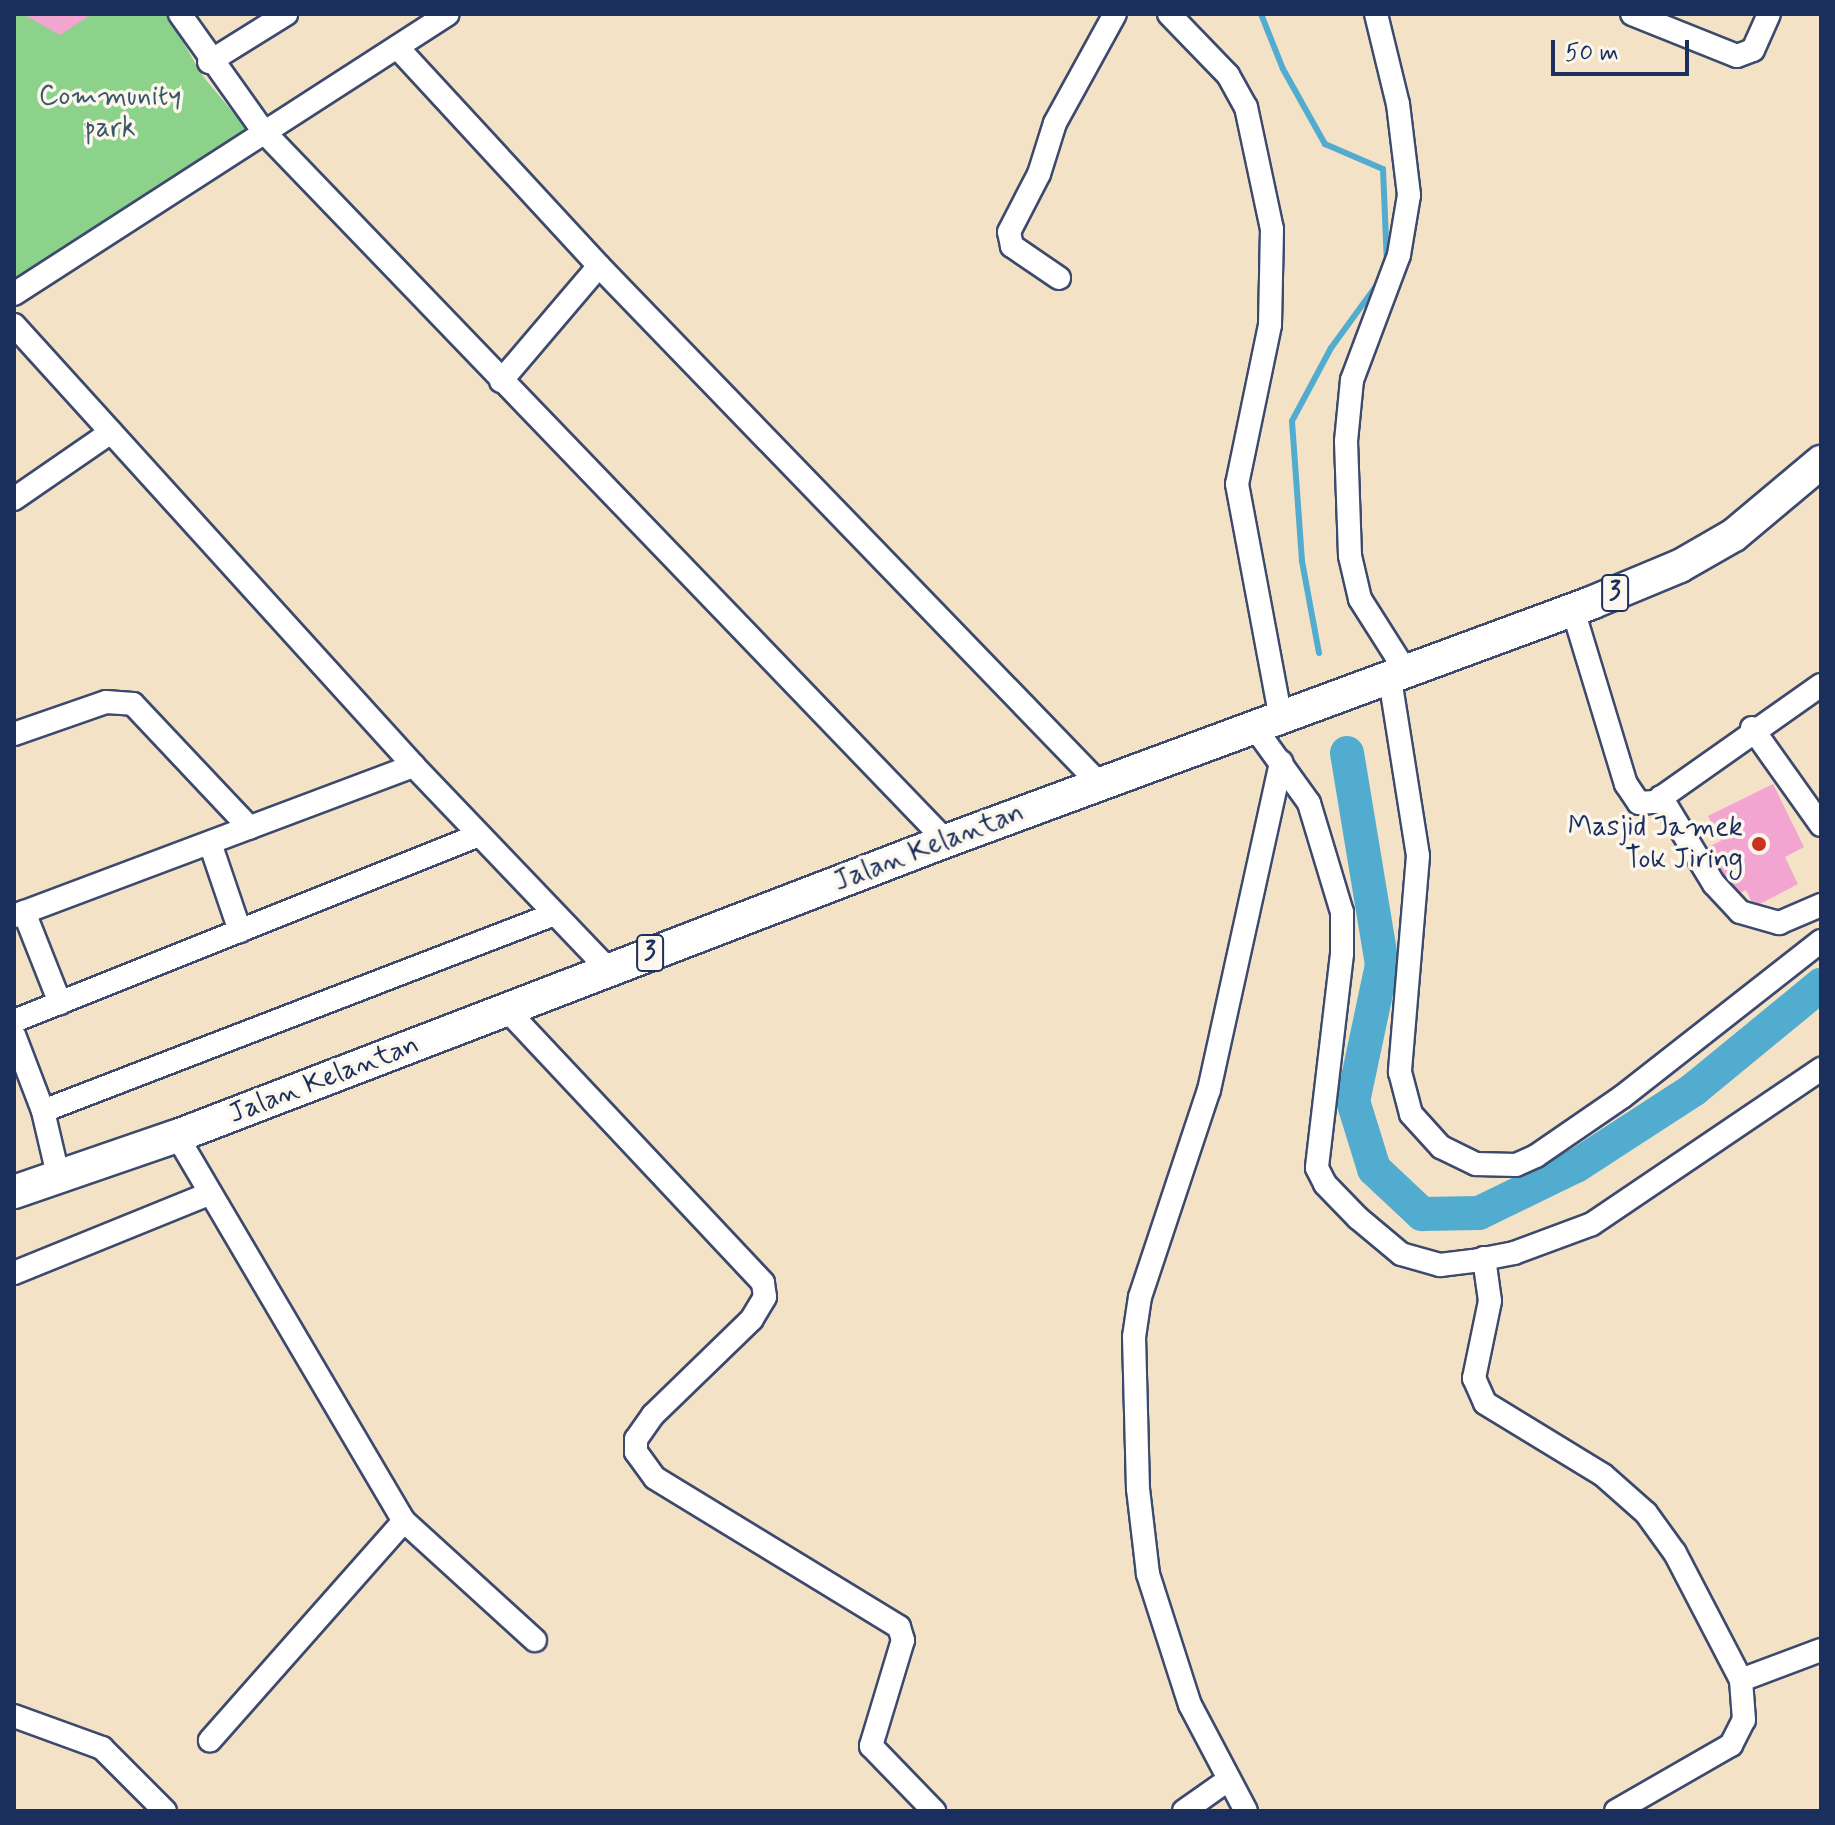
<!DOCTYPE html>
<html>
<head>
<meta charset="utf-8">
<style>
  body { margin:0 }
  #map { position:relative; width:1835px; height:1825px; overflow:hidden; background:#f4e2c7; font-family:Mynerve,sans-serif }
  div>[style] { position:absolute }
  .green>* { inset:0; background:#8dd28b }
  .stream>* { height:6px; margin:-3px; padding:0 3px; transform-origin:3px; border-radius:3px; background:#51accf }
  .river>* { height:34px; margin:-17px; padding:0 17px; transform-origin:17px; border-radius:17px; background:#51accf }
  .building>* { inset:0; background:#f3a5d1 }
  .roads { filter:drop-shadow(2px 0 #3c4a6e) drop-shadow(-2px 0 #3c4a6e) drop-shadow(0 2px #3c4a6e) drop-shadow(0 -2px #3c4a6e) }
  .minor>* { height:22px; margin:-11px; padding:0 11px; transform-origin:11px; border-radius:11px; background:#fff }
  .highway>* { height:32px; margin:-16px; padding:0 16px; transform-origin:16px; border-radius:16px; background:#fff }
  .dots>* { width:22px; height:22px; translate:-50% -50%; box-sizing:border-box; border:4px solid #fbf7ec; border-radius:50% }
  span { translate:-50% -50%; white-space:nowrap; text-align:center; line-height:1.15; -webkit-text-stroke:7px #fbf7ec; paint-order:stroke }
  .shield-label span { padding:2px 6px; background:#fbf7ec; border:2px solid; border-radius:6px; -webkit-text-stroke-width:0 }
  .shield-label { font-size:26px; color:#1b2f5e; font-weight:700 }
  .park-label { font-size:28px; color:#385869 }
  .poi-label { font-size:28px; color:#1b2f5e }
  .right { translate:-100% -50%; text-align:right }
  .street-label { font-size:28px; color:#1b2f5e }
  .frame { position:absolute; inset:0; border:16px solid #1b2f5e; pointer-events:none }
  .scale { position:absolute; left:1551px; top:40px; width:138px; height:36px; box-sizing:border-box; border:4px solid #1b2f5e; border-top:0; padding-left:10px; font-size:24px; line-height:28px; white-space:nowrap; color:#1b2f5e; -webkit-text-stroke:6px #fbf7ec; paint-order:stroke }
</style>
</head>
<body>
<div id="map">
  <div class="green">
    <div style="clip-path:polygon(14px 14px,167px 14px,202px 75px,249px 132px,14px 291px)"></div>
  </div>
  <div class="stream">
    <div style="left:1261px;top:14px;width:59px;rotate:68.2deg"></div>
    <div style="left:1283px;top:69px;width:86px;rotate:60.8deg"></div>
    <div style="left:1325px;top:144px;width:63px;rotate:23.3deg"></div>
    <div style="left:1383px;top:169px;width:96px;rotate:87.6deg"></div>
    <div style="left:1319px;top:653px;width:94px;rotate:-100.5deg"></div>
    <div style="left:1302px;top:561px;width:140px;rotate:-94.1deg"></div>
    <div style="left:1292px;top:421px;width:83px;rotate:-61.9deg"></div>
    <div style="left:1331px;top:348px;width:82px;rotate:-54deg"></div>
  </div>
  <div class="river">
    <div style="left:1347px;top:753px;width:215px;rotate:80.6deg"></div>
    <div style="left:1382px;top:965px;width:139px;rotate:102deg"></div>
    <div style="left:1353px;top:1101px;width:71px;rotate:72.8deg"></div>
    <div style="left:1374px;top:1169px;width:66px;rotate:43.2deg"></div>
    <div style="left:1422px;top:1214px;width:57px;rotate:-1deg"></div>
    <div style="left:1479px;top:1213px;width:108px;rotate:-25.9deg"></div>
    <div style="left:1576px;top:1166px;width:140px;rotate:-33deg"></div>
    <div style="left:1693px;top:1090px;width:166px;rotate:-39.4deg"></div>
  </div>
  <div class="building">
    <div style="clip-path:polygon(23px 14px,92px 14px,60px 35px)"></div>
    <div style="clip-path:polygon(1773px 784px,1804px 847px,1785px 857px,1798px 884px,1754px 907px,1746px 890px,1730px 898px,1706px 848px,1721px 841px,1708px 816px)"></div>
  </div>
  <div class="roads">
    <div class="minor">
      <div style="left:180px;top:14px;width:145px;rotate:54.6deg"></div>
      <div style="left:264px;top:132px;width:984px;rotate:46.11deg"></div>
      <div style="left:1169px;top:14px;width:85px;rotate:46deg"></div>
      <div style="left:1228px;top:75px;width:37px;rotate:61deg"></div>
      <div style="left:1246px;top:107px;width:125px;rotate:78deg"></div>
      <div style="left:1272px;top:229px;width:96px;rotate:91.2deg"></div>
      <div style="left:1270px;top:325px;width:162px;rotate:101.7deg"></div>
      <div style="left:1237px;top:484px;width:238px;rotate:79.4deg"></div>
      <div style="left:1376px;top:14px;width:93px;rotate:76.3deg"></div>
      <div style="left:1398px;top:104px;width:92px;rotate:83.1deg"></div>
      <div style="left:1409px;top:195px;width:61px;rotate:99.5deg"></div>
      <div style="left:1399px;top:255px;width:134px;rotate:110.6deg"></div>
      <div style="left:1352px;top:380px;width:61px;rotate:95.6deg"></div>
      <div style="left:1346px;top:441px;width:115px;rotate:88deg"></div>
      <div style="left:1350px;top:556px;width:44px;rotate:76.9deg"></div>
      <div style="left:1360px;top:599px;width:88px;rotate:57.6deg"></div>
      <div style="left:1632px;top:14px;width:113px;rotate:21.8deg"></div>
      <div style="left:1737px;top:56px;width:17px;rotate:-21deg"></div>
      <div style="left:1753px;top:50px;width:39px;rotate:-66deg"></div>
      <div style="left:397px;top:47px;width:298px;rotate:47.3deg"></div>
      <div style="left:599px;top:266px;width:721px;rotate:45.96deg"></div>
      <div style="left:209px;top:62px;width:91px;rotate:-31.9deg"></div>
      <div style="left:1059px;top:278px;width:57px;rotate:-145.8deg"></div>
      <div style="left:1012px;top:246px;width:14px;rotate:-102deg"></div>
      <div style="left:1009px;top:232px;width:65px;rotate:-62.7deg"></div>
      <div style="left:1039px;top:174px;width:53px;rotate:-72.6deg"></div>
      <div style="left:1055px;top:123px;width:124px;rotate:-61.2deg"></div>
      <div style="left:14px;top:294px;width:516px;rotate:-32.83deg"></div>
      <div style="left:14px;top:325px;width:595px;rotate:47.79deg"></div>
      <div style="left:414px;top:766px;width:281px;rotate:46.3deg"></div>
      <div style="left:501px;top:381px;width:151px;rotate:-49.6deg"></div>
      <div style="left:14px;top:499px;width:118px;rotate:-34.6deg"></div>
      <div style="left:1573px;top:610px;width:182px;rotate:73.1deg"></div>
      <div style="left:1626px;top:784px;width:23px;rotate:56deg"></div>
      <div style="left:1639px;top:803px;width:16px;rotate:-4deg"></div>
      <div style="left:1655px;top:802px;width:203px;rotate:-35.2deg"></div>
      <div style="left:1390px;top:679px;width:179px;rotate:81deg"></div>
      <div style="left:1418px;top:856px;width:217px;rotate:94.8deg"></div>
      <div style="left:1400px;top:1072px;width:43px;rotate:75.3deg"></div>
      <div style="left:1411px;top:1114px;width:45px;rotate:47.7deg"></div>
      <div style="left:1441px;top:1147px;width:39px;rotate:26deg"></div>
      <div style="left:1476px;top:1164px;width:40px;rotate:1.4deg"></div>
      <div style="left:1516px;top:1165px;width:22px;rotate:-24deg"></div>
      <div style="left:1536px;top:1156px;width:104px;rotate:-34.5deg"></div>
      <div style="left:1622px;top:1097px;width:253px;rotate:-38.1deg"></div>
      <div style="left:1255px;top:728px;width:92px;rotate:54.2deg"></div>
      <div style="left:1309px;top:803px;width:114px;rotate:73.2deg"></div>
      <div style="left:1342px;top:912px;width:42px;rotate:90deg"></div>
      <div style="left:1342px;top:954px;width:215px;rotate:96.7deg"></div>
      <div style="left:1317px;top:1168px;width:18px;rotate:63deg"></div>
      <div style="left:1325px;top:1184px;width:47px;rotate:45.9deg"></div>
      <div style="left:1358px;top:1218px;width:56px;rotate:39.9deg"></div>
      <div style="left:1401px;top:1254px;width:41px;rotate:15.8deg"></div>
      <div style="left:1440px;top:1265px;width:33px;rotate:-7deg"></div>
      <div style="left:1473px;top:1261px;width:42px;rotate:-11deg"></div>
      <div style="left:1514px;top:1253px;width:83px;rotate:-20.4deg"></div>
      <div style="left:1592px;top:1224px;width:277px;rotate:-34.1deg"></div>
      <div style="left:1752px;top:728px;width:119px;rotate:54.6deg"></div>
      <div style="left:14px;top:734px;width:97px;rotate:-19.2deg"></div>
      <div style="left:106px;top:702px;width:27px;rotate:4deg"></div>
      <div style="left:133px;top:704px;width:170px;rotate:46.7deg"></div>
      <div style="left:1661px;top:797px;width:102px;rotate:58.7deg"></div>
      <div style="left:1714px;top:884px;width:38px;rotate:47deg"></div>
      <div style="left:1740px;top:912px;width:41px;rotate:15.8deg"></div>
      <div style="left:1779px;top:923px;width:46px;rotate:-23.2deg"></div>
      <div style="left:210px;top:843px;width:93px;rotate:71.2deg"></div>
      <div style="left:24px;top:912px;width:98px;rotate:68.4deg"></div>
      <div style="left:14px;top:916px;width:427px;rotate:-20.6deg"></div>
      <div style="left:507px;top:1010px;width:374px;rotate:46.8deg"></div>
      <div style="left:763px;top:1283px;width:14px;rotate:82deg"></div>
      <div style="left:765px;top:1297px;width:26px;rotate:121deg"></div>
      <div style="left:752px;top:1319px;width:138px;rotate:135.9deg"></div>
      <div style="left:653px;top:1415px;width:29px;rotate:125deg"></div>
      <div style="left:636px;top:1439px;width:13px;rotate:90deg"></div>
      <div style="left:636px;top:1452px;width:32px;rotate:54deg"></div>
      <div style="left:655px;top:1478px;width:286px;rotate:31.4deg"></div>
      <div style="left:899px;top:1627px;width:14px;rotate:73deg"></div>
      <div style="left:903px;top:1640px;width:111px;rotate:106.8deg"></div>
      <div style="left:871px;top:1746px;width:91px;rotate:45.9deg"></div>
      <div style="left:14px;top:1021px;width:500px;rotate:-21.8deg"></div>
      <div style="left:14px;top:1035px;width:81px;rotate:69.1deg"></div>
      <div style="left:43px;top:1111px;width:70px;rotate:76.8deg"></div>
      <div style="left:43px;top:1111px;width:545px;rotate:-21.06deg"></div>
      <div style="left:177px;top:1136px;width:447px;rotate:59.5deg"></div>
      <div style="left:404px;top:1521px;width:293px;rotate:131.5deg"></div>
      <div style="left:1484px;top:1258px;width:43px;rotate:82.1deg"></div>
      <div style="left:1490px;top:1301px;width:79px;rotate:101.7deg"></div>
      <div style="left:1474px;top:1378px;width:27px;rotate:66deg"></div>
      <div style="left:1485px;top:1403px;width:138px;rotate:31.4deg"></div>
      <div style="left:1603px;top:1475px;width:57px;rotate:41.5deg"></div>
      <div style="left:1646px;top:1513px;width:49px;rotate:54.1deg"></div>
      <div style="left:1675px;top:1553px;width:143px;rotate:62.5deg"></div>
      <div style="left:14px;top:1273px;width:210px;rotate:-22.1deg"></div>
      <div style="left:404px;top:1521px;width:177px;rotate:42.3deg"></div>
      <div style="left:14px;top:1716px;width:94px;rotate:20deg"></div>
      <div style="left:102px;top:1748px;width:89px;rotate:45deg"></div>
      <div style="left:1184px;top:1811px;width:54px;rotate:-35.2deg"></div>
      <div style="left:1246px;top:1811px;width:120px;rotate:-117.8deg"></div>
      <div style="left:1190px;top:1705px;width:138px;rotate:-107.8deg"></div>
      <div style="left:1148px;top:1574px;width:86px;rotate:-96.7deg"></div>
      <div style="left:1138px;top:1489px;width:152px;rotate:-91.5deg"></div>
      <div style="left:1134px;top:1337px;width:40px;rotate:-81.5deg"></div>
      <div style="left:1140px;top:1297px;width:218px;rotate:-71.6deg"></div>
      <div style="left:1209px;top:1090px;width:336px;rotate:-77.6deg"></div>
      <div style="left:1616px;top:1811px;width:133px;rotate:-29.9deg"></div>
      <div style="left:1731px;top:1745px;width:28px;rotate:-63deg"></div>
      <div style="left:1744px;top:1720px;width:40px;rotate:-94.3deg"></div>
      <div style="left:1741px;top:1680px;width:85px;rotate:-20.6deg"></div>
    </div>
    <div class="highway">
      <div style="left:14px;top:1192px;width:172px;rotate:-19deg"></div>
      <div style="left:177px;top:1136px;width:824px;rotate:-20.99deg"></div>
      <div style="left:946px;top:841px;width:688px;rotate:-20.25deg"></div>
      <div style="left:1591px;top:603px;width:96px;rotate:-22.6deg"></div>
      <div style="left:1680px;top:566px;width:62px;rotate:-29.9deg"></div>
      <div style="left:1734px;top:535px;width:114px;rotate:-40deg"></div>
    </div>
  </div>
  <div class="dots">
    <div style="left:1759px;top:844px;background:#c8321e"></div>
  </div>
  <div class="shield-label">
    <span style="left:1615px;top:593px">3</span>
    <span style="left:650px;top:953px">3</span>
  </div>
  <div class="park-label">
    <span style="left:110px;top:113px">Community<br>park</span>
  </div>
  <div class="poi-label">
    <span class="right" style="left:1743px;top:844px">Masjid Jamek<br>Tok Jiring</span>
  </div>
  <div class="street-label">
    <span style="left:929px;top:848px;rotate:-21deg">Jalan Kelantan</span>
    <span style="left:324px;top:1080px;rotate:-21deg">Jalan Kelantan</span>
  </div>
  <div class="frame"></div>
  <div class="scale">50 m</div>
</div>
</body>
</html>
